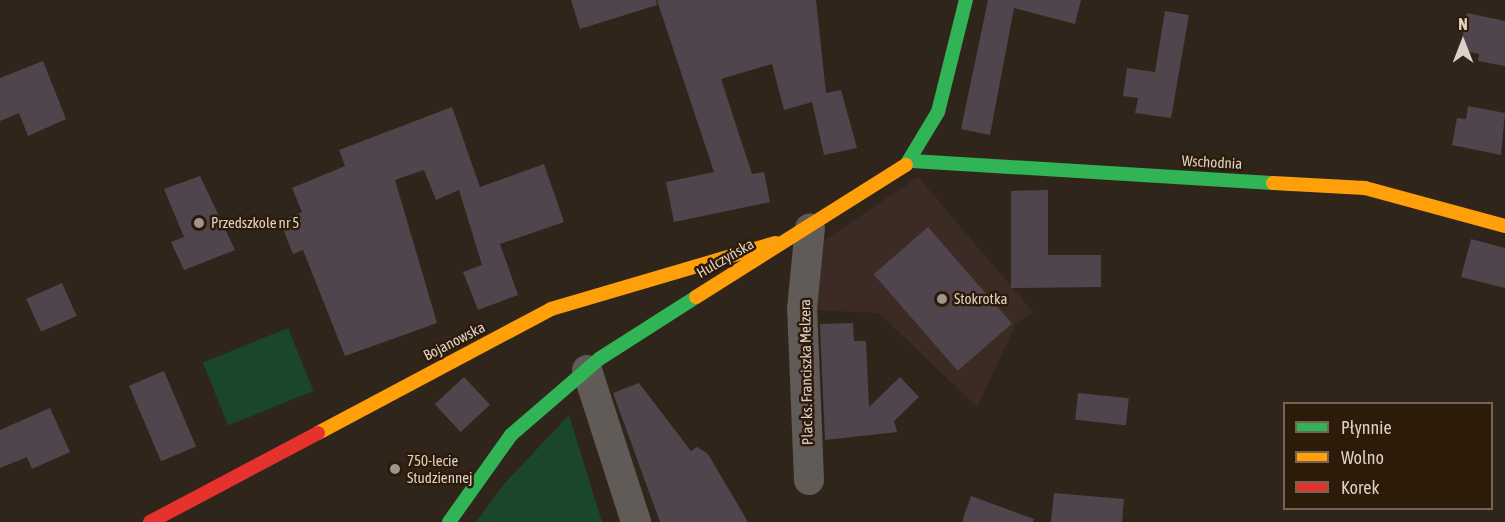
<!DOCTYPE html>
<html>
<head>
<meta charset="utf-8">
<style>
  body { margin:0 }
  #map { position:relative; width:1505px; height:522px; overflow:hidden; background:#30251b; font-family:"Asap Condensed",sans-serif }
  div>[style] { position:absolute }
  .commercial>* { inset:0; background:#3c2b25 }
  .green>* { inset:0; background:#1a462c; transform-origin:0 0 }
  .building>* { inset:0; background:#51454d; transform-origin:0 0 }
  .street>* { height:30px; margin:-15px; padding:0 15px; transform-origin:15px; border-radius:15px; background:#605b57 }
  .fast>* { height:14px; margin:-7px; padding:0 7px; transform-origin:7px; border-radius:7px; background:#30b455 }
  .slow>* { height:14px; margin:-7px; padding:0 7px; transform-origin:7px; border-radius:7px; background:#ff9f0a }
  .jam>* { height:14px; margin:-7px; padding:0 7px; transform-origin:7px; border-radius:7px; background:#e5322d }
  .dots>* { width:16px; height:16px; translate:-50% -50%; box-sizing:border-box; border:3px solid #2d1b0a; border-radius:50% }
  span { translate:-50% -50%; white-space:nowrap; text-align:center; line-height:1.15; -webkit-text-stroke:5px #2d1b0a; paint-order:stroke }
  .street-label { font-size:15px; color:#ddd1c6 }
  .poi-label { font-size:15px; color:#ddd1c6 }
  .left { translate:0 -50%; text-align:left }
  .legend { position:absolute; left:1283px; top:402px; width:210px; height:108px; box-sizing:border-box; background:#2d1b0a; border:2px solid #736455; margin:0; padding:8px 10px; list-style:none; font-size:18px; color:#ddd1c6 }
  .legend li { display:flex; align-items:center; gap:12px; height:30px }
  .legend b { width:30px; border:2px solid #736455 }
  .north { position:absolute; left:1433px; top:12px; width:60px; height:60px; -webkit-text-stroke:4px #2d1b0a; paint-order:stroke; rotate:0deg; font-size:16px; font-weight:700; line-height:24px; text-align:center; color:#ddd1c6 }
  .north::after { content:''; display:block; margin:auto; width:21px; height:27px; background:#ddd1c6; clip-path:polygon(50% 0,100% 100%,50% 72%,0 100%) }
</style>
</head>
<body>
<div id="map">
  <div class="commercial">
    <div style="clip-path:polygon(918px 177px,1033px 312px,1016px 324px,977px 407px,879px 313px,810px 310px,813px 248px)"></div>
  </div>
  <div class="green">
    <div style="left:288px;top:328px;width:68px;height:92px;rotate:68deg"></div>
    <div style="clip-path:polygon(569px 415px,602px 522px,476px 522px,504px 484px)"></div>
  </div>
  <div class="building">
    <div style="clip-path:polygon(571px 0,656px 0,657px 5px,580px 29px)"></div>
    <div style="clip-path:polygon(657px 0,816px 0,826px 93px,841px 90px,857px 148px,824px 155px,812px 102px,784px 110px,772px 64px,721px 79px,752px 174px,764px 172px,770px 202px,674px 222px,666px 182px,714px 172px)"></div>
    <div style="clip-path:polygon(988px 0,1081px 0,1075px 24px,1014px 8px,990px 135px,961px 129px)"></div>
    <div style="clip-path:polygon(1165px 11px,1189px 15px,1171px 118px,1135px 113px,1138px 98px,1123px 96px,1127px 68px,1155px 72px)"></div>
    <div style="clip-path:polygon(1467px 13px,1505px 21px,1505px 66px,1478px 61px,1479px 54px,1460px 50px)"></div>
    <div style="clip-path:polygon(43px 61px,66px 119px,28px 136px,19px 113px,0 121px,0 78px)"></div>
    <div style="clip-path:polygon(1468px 106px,1505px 113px,1501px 155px,1452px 145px,1457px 118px,1466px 119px)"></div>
    <div style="clip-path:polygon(452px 107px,480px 187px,544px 164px,564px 222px,500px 244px,518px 295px,478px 310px,463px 272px,482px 265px,459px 190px,436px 200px,424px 170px,395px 180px,437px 323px,345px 356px,303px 250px,293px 254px,280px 221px,302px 212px,292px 188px,345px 166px,339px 150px)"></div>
    <div style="clip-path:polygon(200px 176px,235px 250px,184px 270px,171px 242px,184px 237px,164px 189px)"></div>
    <div style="clip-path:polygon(1048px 190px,1048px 255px,1101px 255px,1101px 287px,1011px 288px,1011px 191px)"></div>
    <div style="left:928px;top:227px;width:128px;height:72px;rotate:49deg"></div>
    <div style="clip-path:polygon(1471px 239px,1505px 248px,1505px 288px,1461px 277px)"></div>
    <div style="left:62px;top:283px;width:36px;height:39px;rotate:66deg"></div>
    <div style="clip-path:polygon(853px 323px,854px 341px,866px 341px,869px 407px,900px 377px,919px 397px,894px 421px,897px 432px,825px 440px,820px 324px)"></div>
    <div style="left:164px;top:371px;width:82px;height:38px;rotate:67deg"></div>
    <div style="left:464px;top:377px;width:38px;height:40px;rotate:47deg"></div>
    <div style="clip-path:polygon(639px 383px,691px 451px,697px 447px,708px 454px,748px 522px,660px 522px,613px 393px)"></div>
    <div style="left:1078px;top:393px;width:51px;height:27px;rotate:6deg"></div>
    <div style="clip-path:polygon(50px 408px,70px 452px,32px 469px,27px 457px,0 468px,0 430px)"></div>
    <div style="clip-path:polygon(1054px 493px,1124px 499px,1122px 522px,1051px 522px)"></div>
    <div style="clip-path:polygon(971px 496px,1034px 519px,1033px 522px,962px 522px)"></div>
  </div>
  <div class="street">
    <div style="left:587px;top:370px;width:160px;rotate:72.1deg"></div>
    <div style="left:809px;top:480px;width:171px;rotate:-92.3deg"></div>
    <div style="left:802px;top:309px;width:81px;rotate:-84.4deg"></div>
  </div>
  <div class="fast">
    <div style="left:912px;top:161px;width:362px;rotate:3.5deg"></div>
    <div style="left:906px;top:165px;width:62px;rotate:-58.9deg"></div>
    <div style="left:938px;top:112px;width:115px;rotate:-76deg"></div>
    <div style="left:449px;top:522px;width:107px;rotate:-54.5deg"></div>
    <div style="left:511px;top:435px;width:116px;rotate:-40.8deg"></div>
    <div style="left:599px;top:359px;width:115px;rotate:-32.6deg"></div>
  </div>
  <div class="slow">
    <div style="left:1273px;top:183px;width:92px;rotate:3.1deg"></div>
    <div style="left:1365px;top:188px;width:145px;rotate:15.2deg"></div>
    <div style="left:696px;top:297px;width:248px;rotate:-32.2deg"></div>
    <div style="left:318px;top:433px;width:264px;rotate:-28deg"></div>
    <div style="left:551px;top:309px;width:234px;rotate:-16.4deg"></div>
  </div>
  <div class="jam">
    <div style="left:150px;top:522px;width:190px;rotate:-27.9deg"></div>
  </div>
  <div class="dots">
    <div style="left:199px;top:223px;background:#a0958a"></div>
    <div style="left:942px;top:299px;background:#a0958a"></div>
    <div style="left:395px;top:469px;background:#a0958a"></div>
  </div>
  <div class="street-label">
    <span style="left:1212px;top:162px;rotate:3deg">Wschodnia</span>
    <span style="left:725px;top:258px;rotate:-30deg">Hulczyńska</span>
    <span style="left:454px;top:341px;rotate:-27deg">Bojanowska</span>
    <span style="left:806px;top:372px;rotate:-91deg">Plac ks. Franciszka Melzera</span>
  </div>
  <div class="poi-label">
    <span class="left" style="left:211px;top:223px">Przedszkole nr 5</span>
    <span class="left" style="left:954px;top:299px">Stokrotka</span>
    <span class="left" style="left:407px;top:469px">750-lecie<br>Studziennej</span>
  </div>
  <ul class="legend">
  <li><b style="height:8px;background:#30b455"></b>Płynnie</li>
  <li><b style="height:8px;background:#ff9f0a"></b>Wolno</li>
  <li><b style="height:8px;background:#e5322d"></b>Korek</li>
  </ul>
  <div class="north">N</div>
</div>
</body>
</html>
